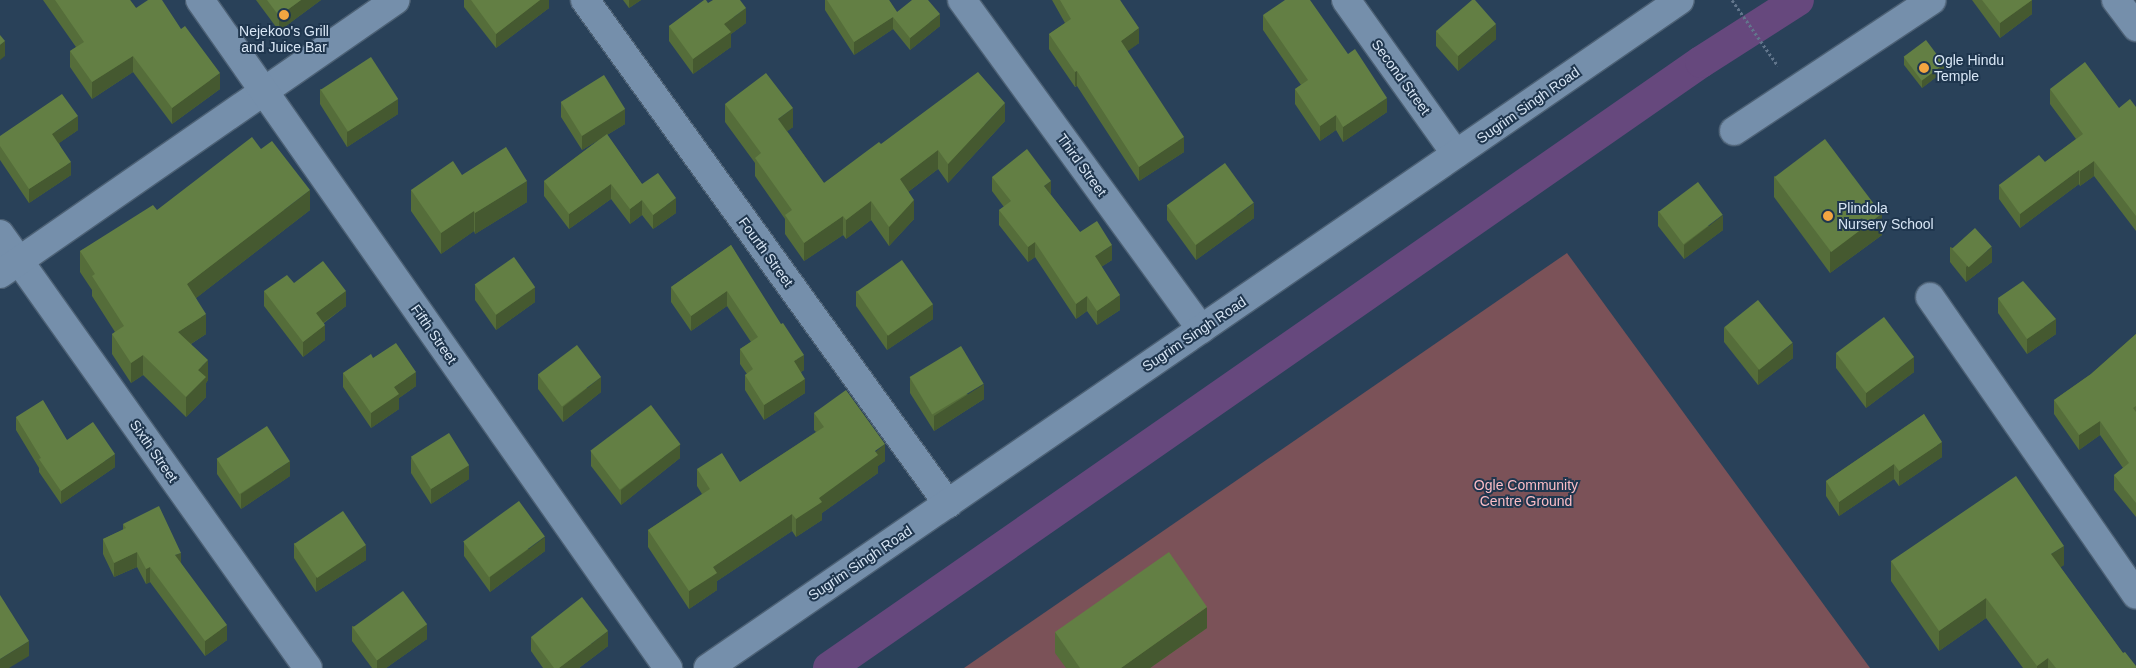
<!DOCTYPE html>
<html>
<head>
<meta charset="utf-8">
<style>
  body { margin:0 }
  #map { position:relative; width:2136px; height:668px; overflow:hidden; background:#294159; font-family:Helvetica,sans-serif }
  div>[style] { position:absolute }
  .green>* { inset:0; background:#7b5258 }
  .canal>* { height:32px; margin:-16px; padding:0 16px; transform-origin:16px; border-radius:16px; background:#66487d }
  .path>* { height:3px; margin-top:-1.5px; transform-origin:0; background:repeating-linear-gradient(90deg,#62768c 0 2.5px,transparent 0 5px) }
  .roads { filter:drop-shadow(1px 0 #4c6074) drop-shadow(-1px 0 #4c6074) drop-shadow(0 1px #4c6074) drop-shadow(0 -1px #4c6074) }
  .street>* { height:28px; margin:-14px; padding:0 14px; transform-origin:14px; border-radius:14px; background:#758fab }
  .secondary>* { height:28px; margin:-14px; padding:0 14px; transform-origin:14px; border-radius:14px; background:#758fab }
  .wall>* { inset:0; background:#556d3a }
  .shaded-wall>* { inset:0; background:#455930; transform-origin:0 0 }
  .building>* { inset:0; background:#637f44; transform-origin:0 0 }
  .dots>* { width:14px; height:14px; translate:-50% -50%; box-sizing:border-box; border:2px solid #1f364e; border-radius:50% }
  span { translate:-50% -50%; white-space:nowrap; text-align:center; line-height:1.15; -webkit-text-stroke:4px #1f364e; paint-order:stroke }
  .poi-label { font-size:14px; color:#d8e6f5 }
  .left { translate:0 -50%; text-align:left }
  .street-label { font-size:14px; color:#d8e6f5 }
  .park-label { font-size:14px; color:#fbbdc6 }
</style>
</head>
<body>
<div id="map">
  <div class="green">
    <div style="clip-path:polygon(1567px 253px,1870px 668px,964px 668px)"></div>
  </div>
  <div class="canal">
    <div style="left:829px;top:668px;width:1062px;rotate:-34.8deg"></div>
    <div style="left:1701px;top:62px;width:115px;rotate:-32.6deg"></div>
  </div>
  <div class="path">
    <div style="left:1732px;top:0;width:80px;rotate:55.1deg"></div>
  </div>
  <div class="roads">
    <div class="street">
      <div style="left:585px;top:0;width:621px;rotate:54.24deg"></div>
      <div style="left:962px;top:0;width:407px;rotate:54deg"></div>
      <div style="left:1346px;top:0;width:189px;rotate:54.5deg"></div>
      <div style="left:1734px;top:131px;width:237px;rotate:-33.5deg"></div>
      <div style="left:0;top:234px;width:532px;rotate:54.64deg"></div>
      <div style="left:0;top:274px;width:481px;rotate:-34.7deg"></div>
      <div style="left:1930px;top:297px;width:362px;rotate:55.3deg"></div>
      <div style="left:708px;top:668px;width:1179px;rotate:-34.5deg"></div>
    </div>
    <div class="secondary">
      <div style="left:200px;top:0;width:816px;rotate:54.98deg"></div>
      <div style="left:2116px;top:0;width:34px;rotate:53deg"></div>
    </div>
  </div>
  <div class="wall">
    <div style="clip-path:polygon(43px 0,130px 0,136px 8px,220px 89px,172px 124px,133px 72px,92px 99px,70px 67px,70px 51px,76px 47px)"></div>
    <div style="clip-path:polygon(256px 0,321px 0,279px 31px)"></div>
    <div style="clip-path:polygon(464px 0,549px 0,549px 8px,496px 48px,464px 7px)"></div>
    <div style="clip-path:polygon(623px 0,641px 0,629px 8px)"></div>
    <div style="clip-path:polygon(825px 0,889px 0,897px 12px,940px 26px,910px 50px,893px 29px,854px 55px,825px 10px)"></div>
    <div style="clip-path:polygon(1052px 0,1120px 0,1139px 43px,1127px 51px,1184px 152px,1139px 181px,1077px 86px,1075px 87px,1049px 49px,1049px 34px,1065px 23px)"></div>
    <div style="clip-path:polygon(1972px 0,2032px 0,2032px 14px,2000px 38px)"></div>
    <div style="clip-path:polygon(708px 3px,746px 23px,731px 34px,731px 47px,693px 74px,669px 41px,669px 26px)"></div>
    <div style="clip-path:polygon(1263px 15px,1387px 112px,1343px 142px,1336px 130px,1320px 141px,1295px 104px,1295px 89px,1301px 85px,1263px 30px)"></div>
    <div style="clip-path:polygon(1436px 31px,1496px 39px,1458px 71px,1436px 46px)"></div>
    <div style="clip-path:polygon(1904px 57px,1944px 71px,1922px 88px,1904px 65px)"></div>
    <div style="clip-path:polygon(320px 89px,398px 114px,347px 147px,320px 104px)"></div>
    <div style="clip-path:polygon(2050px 89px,2119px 108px,2136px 107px,2136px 231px,2094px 176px,2080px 186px,2079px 184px,2020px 228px,1999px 199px,1999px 185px,2045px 162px,2076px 139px,2050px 104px)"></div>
    <div style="clip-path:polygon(561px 102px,625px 124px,607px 135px,642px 184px,676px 213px,653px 229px,642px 215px,630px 224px,611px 199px,569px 229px,544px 196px,544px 181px,600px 139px,582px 150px,561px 117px)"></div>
    <div style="clip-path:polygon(725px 104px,793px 127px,787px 131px,824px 183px,881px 144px,1005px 121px,948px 183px,938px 169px,908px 192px,914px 219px,889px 246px,871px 220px,846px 239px,843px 235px,804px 261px,785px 234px,785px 219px,755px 176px,755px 163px,725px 122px)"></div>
    <div style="clip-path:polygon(78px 130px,59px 143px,71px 175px,29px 203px,0 160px,0 136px)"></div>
    <div style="clip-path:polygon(462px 175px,527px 202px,475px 234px,474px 231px,441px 254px,411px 211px,411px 190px)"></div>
    <div style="clip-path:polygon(1774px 176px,1882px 235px,1830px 273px,1774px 197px)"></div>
    <div style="clip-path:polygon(992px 177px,1051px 195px,1080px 232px,1112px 260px,1101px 267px,1120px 310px,1097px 325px,1087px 311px,1076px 319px,1035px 257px,1028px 262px,999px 225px,999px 210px,1004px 207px,992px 191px)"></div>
    <div style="clip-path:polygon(1167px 205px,1254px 218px,1196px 260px,1167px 220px)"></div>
    <div style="clip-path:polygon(157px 210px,310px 210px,196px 298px,206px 334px,191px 344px,208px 380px,206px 383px,206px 397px,186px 417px,143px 375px,131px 383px,112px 354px,112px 334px,115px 332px,92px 296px,92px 290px,80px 272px,80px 251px)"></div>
    <div style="clip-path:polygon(1658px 211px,1723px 230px,1684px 259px,1658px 226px)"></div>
    <div style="clip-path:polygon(731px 245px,804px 370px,801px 372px,805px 393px,764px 420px,745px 390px,745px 375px,747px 374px,740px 364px,740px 349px,751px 342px,727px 306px,691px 331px,671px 302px,671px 287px)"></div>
    <div style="clip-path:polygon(1950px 247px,1992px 262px,1966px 282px,1950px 262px)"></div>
    <div style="clip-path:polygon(294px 283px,346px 306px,324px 323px,325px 340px,303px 357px,264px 306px,264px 291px)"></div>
    <div style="clip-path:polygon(475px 285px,535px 302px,496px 330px,475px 300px)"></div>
    <div style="clip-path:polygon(856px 291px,933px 319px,887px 350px,856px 306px)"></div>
    <div style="clip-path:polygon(1998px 298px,2056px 334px,2027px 354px,1998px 313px)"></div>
    <div style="clip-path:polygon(1724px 327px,1793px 358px,1758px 385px,1724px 342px)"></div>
    <div style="clip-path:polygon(2136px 334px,2136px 517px,2114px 490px,2114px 475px,2123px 468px,2100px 435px,2079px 450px,2054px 414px,2054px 400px,2091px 374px)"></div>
    <div style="clip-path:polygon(1836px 353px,1914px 372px,1866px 408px,1836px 368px)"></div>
    <div style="clip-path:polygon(373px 358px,416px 386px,399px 398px,399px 409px,371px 428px,343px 387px,343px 373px)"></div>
    <div style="clip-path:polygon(538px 375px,601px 392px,563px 422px,538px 389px)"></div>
    <div style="clip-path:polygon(910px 378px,984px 399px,934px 431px,910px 393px)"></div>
    <div style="clip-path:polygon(814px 413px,885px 461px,878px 466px,878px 473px,822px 513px,822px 520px,796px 537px,792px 531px,717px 581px,717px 590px,689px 609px,648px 547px,648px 530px,702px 494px,697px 486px,697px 469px,740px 482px,816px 432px,814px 430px)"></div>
    <div style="clip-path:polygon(1924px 414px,1942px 457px,1899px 486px,1894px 479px,1839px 516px,1826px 496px,1826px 481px)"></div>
    <div style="clip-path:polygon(16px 417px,67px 440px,115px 467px,61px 504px,39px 472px,39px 468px,16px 430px)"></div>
    <div style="clip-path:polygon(591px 451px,680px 458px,621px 505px,591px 466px)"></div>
    <div style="clip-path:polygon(411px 458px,469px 479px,431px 504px,411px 473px)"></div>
    <div style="clip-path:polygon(217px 459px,290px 476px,241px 509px,217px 474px)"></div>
    <div style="clip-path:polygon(123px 524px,181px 563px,227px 640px,205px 656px,150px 582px,146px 584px,137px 567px,114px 577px,103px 554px,103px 539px,123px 530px)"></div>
    <div style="clip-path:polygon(464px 542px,545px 551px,490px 592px,464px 556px)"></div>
    <div style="clip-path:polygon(294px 543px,366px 560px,316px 592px,294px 558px)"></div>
    <div style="clip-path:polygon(1891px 561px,2064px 565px,2060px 567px,2123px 653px,2136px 668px,2023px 668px,1986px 618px,1939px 651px,1891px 581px)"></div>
    <div style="clip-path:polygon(352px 626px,427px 639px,386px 668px,372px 668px,352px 641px)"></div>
    <div style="clip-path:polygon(1207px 628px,1150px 668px,1066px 668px,1055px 653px,1055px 632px)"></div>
    <div style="clip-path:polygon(531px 637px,608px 646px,579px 668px,543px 668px,531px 651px)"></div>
  </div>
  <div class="shaded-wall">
    <div style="clip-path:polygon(301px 0,321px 0,279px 31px,279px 16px)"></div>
    <div style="clip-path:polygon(540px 0,549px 0,549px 8px,496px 48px,496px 34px)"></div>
    <div style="clip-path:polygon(629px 0,641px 0,629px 8px)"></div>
    <div style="clip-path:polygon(2032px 0,2032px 14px,2000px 38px,2000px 23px)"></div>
    <div style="clip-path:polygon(746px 8px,746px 23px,731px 34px,731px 47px,693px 74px,693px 59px,724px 24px)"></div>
    <div style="clip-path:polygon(940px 14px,940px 26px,910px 50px,910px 38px)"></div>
    <div style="clip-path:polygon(893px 17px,893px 29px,854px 55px,854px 42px)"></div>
    <div style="clip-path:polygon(1496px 24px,1496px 39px,1458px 71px,1458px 56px)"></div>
    <div style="clip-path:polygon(1139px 28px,1139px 43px,1121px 56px,1121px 41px)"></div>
    <div style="clip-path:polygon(5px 41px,5px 56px,0 60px,0 45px)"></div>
    <div style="clip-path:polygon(133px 56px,133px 72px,92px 99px,92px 82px)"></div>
    <div style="clip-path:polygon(1944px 64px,1944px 71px,1922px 88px,1922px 80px)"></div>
    <div style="left:1077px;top:71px;width:15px;height:2px;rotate:90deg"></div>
    <div style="clip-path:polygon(220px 73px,220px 89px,172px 124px,172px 108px)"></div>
    <div style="clip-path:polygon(1387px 98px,1387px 112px,1343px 142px,1343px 127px)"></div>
    <div style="clip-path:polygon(398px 99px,398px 114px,347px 147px,347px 132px)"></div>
    <div style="clip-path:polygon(1005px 103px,1005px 121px,948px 183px,948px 164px)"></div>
    <div style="clip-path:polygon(793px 108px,793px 127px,778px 138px,778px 119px)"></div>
    <div style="clip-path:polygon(625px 109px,625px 124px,582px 150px,582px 135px)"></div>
    <div style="clip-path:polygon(1336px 115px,1336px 130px,1320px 141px,1320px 126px)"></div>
    <div style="clip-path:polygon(78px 116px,78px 130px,52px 148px,52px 134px)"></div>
    <div style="clip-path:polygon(1184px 137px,1184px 152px,1139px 181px,1139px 167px)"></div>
    <div style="clip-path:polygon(938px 150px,938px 169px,900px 198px,900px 179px)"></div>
    <div style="clip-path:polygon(2094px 161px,2094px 176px,2080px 186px,2080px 171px)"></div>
    <div style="clip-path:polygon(71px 162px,71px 175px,29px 203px,29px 189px)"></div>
    <div style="clip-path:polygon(2079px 170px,2079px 184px,2020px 228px,2020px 214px)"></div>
    <div style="clip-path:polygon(527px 181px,527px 202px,475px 234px,475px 213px)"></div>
    <div style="clip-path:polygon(1051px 181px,1051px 195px,1044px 186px)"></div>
    <div style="clip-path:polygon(611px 184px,611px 199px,569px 229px,569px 214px)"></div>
    <div style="clip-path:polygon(310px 190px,310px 210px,187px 305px,187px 284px)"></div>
    <div style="clip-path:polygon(676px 198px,676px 213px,653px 229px,653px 215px)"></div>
    <div style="clip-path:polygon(642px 200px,642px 215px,630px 224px,630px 209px)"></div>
    <div style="clip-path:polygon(914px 200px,914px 219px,889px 246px,889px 227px)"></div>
    <div style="clip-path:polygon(871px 201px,871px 220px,846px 239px,846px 220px)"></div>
    <div style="clip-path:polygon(1254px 203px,1254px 218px,1196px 260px,1196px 245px)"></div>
    <div style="clip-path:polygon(474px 211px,474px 231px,441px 254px,441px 233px)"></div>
    <div style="clip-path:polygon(1882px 214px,1882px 235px,1830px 273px,1830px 252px)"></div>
    <div style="clip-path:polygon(1723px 215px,1723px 230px,1684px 259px,1684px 245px)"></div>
    <div style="clip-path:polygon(843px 216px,843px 235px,804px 261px,804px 243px)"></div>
    <div style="clip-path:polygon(1035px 242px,1035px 257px,1028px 262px,1028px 247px)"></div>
    <div style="clip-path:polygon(1112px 245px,1112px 260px,1095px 271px,1095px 256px)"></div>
    <div style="clip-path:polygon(1992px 247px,1992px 262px,1966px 282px,1966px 267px)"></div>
    <div style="clip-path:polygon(535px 287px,535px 302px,496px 330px,496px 315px)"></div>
    <div style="clip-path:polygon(346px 291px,346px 306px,316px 328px,316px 313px)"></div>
    <div style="clip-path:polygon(727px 291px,727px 306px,691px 331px,691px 316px)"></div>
    <div style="clip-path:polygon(1120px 295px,1120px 310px,1097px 325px,1097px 311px)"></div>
    <div style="clip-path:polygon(1087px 296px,1087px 311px,1076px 319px,1076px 304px)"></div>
    <div style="clip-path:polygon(933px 304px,933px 319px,887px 350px,887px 335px)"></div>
    <div style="clip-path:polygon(206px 314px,206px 334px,178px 352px,178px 332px)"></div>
    <div style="clip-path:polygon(2056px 319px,2056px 334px,2027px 354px,2027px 339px)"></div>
    <div style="clip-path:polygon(325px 325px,325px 340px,303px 357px,303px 342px)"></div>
    <div style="clip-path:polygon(1793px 343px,1793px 358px,1758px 385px,1758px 370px)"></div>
    <div style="clip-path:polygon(143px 355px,143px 375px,131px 383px,131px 363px)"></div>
    <div style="clip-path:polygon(804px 355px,804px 370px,794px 376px,794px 361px)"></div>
    <div style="clip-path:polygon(1914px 357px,1914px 372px,1866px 408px,1866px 393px)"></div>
    <div style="clip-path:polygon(208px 360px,208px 380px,206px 383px,206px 397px,186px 417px,186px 397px,198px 370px)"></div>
    <div style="clip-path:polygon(416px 372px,416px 386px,399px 398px,399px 409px,371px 428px,371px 413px,394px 387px)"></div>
    <div style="clip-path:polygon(601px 377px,601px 392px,563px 422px,563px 407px)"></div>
    <div style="clip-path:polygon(805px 379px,805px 393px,764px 420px,764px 405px)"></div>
    <div style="clip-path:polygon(984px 384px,984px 399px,934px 431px,934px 416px)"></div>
    <div style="clip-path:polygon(2100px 421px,2100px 435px,2079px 450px,2079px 435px)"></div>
    <div style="clip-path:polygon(1942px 442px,1942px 457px,1899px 486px,1899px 471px)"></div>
    <div style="clip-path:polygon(680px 444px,680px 458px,621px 505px,621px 490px)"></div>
    <div style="clip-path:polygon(885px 444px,885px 461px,878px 466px,878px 473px,822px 513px,822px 520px,796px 537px,796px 519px,819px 498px)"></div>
    <div style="clip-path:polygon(115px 454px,115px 467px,61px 504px,61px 491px)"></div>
    <div style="clip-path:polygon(290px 461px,290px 476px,241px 509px,241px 494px)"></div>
    <div style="clip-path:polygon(1894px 464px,1894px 479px,1839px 516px,1839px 502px)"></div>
    <div style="clip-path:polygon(469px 465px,469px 479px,431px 504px,431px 489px)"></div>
    <div style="clip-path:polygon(792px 514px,792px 531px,717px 581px,717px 590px,689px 609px,689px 591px,713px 567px)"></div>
    <div style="clip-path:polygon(545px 537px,545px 551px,490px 592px,490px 577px)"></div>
    <div style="clip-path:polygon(366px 545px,366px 560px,316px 592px,316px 577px)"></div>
    <div style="clip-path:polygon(2064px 546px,2064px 565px,2051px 574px,2051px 554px)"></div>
    <div style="clip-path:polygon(137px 552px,137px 567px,114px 577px,114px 563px)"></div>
    <div style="clip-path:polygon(181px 553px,181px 567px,175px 555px)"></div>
    <div style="clip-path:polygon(150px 567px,150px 582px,146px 584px,146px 569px)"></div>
    <div style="clip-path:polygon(1986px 598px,1986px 618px,1939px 651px,1939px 631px)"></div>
    <div style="clip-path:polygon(1207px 607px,1207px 628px,1150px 668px,1121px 668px)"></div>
    <div style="clip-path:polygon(427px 624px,427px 639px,386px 668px,377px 668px,377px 660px)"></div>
    <div style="clip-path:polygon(227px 625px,227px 640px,205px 656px,205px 641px)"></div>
    <div style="clip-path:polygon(608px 631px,608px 646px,579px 668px,559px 668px)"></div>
    <div style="clip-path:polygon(29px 641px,29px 656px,9px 668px,0 668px,0 659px)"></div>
    <div style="clip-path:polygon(2048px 658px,2048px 668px,2037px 668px,2037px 666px)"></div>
  </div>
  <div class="building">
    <div style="clip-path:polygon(55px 0,130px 0,136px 8px,148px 0,162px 0,181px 29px,185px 26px,220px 73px,172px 108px,133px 56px,92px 82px,70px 51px,84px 42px)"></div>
    <div style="clip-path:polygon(267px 0,301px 0,279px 16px)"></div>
    <div style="clip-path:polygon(471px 0,540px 0,496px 34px)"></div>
    <div style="clip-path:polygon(704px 0,706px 0,708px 3px,713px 0,740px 0,746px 8px,724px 24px,731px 32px,693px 59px,669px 26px)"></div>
    <div style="clip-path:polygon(827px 0,889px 0,897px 12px,912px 0,928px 0,940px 14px,910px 38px,893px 17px,854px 42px)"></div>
    <div style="clip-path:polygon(1060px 0,1120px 0,1139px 28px,1121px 41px,1184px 137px,1139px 167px,1077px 71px,1075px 72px,1049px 34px,1071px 19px)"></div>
    <div style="clip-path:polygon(1285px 0,1310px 0,1348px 54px,1355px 49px,1387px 98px,1343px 127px,1336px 115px,1320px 126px,1295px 89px,1308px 80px,1263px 15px)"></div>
    <div style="clip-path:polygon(1472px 0,1475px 0,1496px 24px,1458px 56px,1436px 31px)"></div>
    <div style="clip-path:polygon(1982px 0,2032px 0,2000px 23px)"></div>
    <div style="clip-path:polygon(0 35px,5px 41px,0 45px)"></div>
    <div style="left:1926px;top:40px;width:30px;height:28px;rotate:53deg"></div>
    <div style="left:371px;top:57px;width:50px;height:60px;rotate:57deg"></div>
    <div style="clip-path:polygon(2085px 62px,2119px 108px,2130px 99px,2136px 107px,2136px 216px,2094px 161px,2080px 171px,2079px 170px,2020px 214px,1999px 185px,2039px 155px,2045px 162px,2083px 134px,2050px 89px)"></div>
    <div style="clip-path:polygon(978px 72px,1005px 103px,948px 164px,938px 150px,900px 179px,914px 200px,889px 227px,871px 201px,846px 220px,843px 216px,804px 243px,785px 215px,792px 210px,755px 158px,761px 153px,725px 104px,766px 73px,793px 108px,778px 119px,824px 183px,879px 142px,881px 144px)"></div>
    <div style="left:604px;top:75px;width:40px;height:51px;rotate:58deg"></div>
    <div style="clip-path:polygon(62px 94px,78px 116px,52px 134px,71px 162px,29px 189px,0 146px,0 136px)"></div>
    <div style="clip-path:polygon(607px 134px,642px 184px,658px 173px,676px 198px,653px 215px,642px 200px,630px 209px,611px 184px,569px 214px,544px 181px)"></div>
    <div style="clip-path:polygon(252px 137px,261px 149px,272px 141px,310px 190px,187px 284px,206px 314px,178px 332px,208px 360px,198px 370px,206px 377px,186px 397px,143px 355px,131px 363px,112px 334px,124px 326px,92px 276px,95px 274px,80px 251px,153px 205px,157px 210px)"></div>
    <div style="left:1825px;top:139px;width:94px;height:63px;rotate:53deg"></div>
    <div style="clip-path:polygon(506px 147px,527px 181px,475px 213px,474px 211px,441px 233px,411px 190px,453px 161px,462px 175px)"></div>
    <div style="clip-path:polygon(1027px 149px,1051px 181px,1044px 186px,1080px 232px,1097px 221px,1112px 245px,1095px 256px,1120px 295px,1097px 311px,1087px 296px,1076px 304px,1035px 242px,1028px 247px,999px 210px,1011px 201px,992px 177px)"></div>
    <div style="left:1225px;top:163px;width:49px;height:72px;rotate:54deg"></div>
    <div style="left:1698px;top:182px;width:41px;height:49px;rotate:53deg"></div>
    <div style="left:1975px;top:228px;width:25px;height:31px;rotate:48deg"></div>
    <div style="clip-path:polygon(731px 245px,781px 324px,783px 323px,804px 355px,794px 361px,805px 379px,764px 405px,745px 375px,753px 369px,740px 349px,758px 337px,727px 291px,691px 316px,671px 287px)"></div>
    <div style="left:514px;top:257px;width:37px;height:48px;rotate:55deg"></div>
    <div style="left:902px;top:260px;width:54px;height:55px;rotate:55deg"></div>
    <div style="clip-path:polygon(323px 261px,346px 291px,316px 313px,325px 325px,303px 342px,264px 291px,287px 275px,294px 283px)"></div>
    <div style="clip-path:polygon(2023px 281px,2056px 319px,2027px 339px,1998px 298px)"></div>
    <div style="left:1758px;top:300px;width:55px;height:43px;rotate:51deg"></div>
    <div style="left:1884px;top:317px;width:50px;height:60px;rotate:53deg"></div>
    <div style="clip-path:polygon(2136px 334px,2136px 406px,2133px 408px,2136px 412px,2136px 503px,2114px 475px,2129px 463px,2100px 421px,2079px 435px,2054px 400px,2091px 374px)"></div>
    <div style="clip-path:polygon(396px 343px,416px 372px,394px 387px,399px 394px,371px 413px,343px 373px,371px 354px,373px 358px)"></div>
    <div style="left:577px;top:345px;width:40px;height:49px;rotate:53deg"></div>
    <div style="left:961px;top:346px;width:44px;height:60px;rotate:59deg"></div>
    <div style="clip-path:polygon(846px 390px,885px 444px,875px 451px,878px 455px,819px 498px,822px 502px,796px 519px,792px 514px,713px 567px,717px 573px,689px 591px,648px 530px,710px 489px,697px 469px,722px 453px,740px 482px,824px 427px,814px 413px)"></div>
    <div style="clip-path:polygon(43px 400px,67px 440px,93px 422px,115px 454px,61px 491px,39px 459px,41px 458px,16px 417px)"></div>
    <div style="left:651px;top:405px;width:49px;height:76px;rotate:53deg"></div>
    <div style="clip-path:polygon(1924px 414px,1942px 442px,1899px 471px,1894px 464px,1839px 502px,1826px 481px)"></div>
    <div style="left:267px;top:426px;width:42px;height:60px;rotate:57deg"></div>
    <div style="left:449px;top:433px;width:38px;height:45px;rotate:58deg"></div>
    <div style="clip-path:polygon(2016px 476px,2064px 546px,2051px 554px,2123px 653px,2125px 652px,2136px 666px,2136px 668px,2056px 668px,2048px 658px,2037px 666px,1986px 598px,1939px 631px,1891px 561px)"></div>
    <div style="left:519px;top:501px;width:44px;height:69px;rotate:54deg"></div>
    <div style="clip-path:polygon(159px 506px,181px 553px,175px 555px,227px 625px,205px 641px,150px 567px,146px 569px,137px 552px,114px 563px,103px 539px,126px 528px,123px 524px)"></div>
    <div style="left:343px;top:511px;width:41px;height:59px;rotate:56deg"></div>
    <div style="clip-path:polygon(1169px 552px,1207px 607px,1121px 668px,1080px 668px,1055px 632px)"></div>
    <div style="left:403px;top:591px;width:41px;height:62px;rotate:54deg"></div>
    <div style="clip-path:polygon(0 595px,29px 641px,0 659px)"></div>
    <div style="clip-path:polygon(582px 597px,608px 631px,559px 668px,554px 668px,531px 637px)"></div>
  </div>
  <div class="dots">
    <div style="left:284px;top:15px;background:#f2a541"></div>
    <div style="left:1924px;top:68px;background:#f2a541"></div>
    <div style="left:1828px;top:216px;background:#f2a541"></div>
  </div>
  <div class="poi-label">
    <span style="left:284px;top:39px">Nejekoo's Grill<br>and Juice Bar</span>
    <span class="left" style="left:1934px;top:68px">Ogle Hindu<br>Temple</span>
    <span class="left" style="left:1838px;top:216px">Plindola<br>Nursery School</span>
  </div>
  <div class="street-label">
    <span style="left:1401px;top:77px;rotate:54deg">Second Street</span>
    <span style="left:1528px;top:105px;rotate:-35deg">Sugrim Singh Road</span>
    <span style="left:1082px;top:165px;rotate:54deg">Third Street</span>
    <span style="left:766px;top:252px;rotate:54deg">Fourth Street</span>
    <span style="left:434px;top:334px;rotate:55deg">Fifth Street</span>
    <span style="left:1194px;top:334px;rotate:-34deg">Sugrim Singh Road</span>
    <span style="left:154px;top:451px;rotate:55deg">Sixth Street</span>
    <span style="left:860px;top:563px;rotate:-34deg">Sugrim Singh Road</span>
  </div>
  <div class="park-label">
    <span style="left:1526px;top:493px">Ogle Community<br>Centre Ground</span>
  </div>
</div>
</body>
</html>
